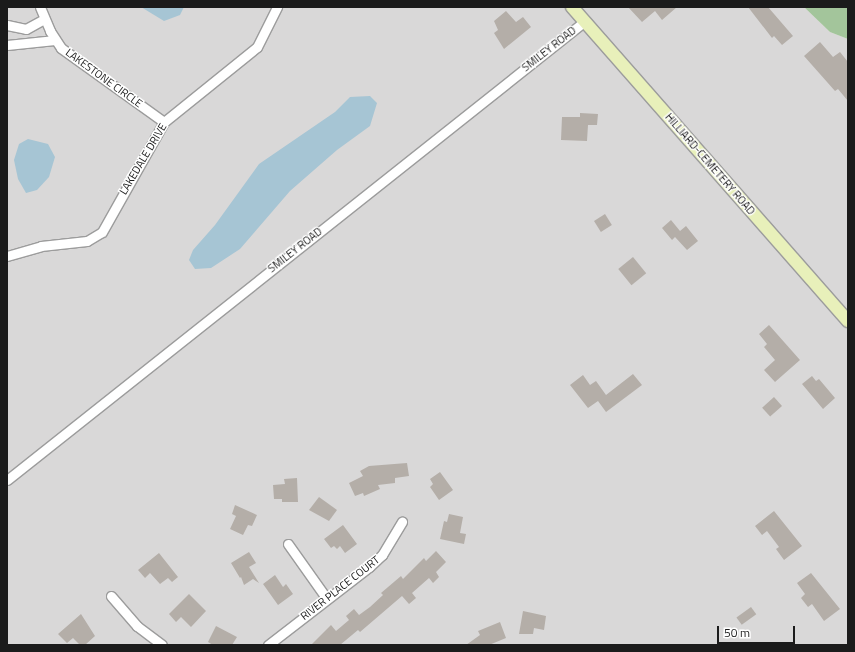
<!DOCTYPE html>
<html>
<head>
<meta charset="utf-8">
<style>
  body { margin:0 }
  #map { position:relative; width:855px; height:652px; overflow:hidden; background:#ebe9e1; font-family:"Titillium Web",sans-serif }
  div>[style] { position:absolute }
  .residential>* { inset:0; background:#d9d8d8 }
  .forest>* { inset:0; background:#a3c59b }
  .water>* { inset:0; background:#a6c5d4 }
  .building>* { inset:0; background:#b4aea8; transform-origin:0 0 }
  .roads { filter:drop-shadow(1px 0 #9c9c9c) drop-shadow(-1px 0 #9c9c9c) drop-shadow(0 1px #9c9c9c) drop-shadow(0 -1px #9c9c9c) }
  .street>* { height:9px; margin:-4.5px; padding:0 4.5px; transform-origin:4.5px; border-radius:4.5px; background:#fff }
  .secondary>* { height:12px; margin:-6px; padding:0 6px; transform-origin:6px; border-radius:6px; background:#e8f0ba }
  span { translate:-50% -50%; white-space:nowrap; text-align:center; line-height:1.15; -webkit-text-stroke:3px #fff; paint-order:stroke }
  .street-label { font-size:11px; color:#1b1b1b }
  .frame { position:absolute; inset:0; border:8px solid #1b1b1b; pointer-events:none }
  .scale { position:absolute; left:717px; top:626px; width:78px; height:18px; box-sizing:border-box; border:2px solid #1b1b1b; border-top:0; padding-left:5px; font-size:12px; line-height:14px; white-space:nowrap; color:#1b1b1b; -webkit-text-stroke:3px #fff; paint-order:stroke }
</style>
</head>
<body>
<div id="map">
  <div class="residential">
    <div style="clip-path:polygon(7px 7px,804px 7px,830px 32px,848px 39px,848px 645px,7px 645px)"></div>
  </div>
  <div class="forest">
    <div style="clip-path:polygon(804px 7px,848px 7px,848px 39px,830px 32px)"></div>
  </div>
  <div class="water">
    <div style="clip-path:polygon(141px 7px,184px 7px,180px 15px,164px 21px)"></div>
    <div style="clip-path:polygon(370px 96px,377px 103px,370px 126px,337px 150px,290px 191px,240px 249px,211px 268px,195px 269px,189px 260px,193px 250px,215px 225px,259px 164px,335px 112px,350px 97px)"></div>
    <div style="clip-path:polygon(28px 139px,48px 144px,55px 157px,49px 177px,37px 190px,26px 193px,18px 179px,14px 160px,19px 144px)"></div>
  </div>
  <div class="building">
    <div style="clip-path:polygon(628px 7px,677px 7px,662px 20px,655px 11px,642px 22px)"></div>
    <div style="clip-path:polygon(748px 7px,768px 7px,793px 36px,782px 45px,774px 36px,772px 38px)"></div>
    <div style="clip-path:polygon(506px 11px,516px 22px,523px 17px,531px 27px,504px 49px,494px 33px,498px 30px,494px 21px)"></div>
    <div style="clip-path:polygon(820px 42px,833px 57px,840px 52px,848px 62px,848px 101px,838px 89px,835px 91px,804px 56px)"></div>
    <div style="clip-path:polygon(580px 113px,598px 114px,597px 125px,588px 125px,587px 141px,561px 140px,562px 117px,580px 117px)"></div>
    <div style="left:605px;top:214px;width:13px;height:13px;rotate:58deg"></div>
    <div style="clip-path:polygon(671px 220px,680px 231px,686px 226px,698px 241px,687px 250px,675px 237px,672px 240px,662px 228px)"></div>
    <div style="left:633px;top:257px;width:21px;height:19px;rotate:51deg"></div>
    <div style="clip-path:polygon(769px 325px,800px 360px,775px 382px,764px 370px,775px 360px,764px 347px,767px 344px,759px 334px)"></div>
    <div style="clip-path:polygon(633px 374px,642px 385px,606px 412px,598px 401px,588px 408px,570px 385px,583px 375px,590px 385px,596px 381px,606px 395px)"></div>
    <div style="clip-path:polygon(812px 376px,816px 381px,819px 379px,835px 398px,823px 409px,802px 384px)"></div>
    <div style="left:774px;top:397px;width:12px;height:16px;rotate:48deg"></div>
    <div style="clip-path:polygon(407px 463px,409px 476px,395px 478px,395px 483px,378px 485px,380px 489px,364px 496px,363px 493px,355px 496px,349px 483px,363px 476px,360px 471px,369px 466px)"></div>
    <div style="clip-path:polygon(440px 472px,453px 490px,439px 500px,430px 487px,433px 484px,430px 479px)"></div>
    <div style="clip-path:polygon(297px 478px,298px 502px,282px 502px,282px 499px,274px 499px,273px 485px,285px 484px,284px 479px)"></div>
    <div style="clip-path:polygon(319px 497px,337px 510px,329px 521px,309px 510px)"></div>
    <div style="clip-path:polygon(235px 505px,257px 515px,252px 526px,248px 525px,243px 535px,230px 529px,236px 516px,232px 514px)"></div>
    <div style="clip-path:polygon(774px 511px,802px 546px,784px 560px,776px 549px,779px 547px,767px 531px,762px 535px,755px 526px)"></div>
    <div style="clip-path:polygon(449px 514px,463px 517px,460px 533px,466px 534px,464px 544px,440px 539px,444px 521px,447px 522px)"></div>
    <div style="clip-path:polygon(343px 525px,357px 544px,345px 553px,340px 546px,337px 549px,334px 546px,331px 548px,324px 539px)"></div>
    <div style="clip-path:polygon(436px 551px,446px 562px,436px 572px,439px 577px,433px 583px,429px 578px,412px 593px,416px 598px,409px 604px,402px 596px,360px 632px,358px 630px,340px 645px,311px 645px,331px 625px,336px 631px,349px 620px,346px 616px,354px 609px,359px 615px,370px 607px,383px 595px,381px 593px,401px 576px,403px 579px,424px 558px,426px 561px)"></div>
    <div style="clip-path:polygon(249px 552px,256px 563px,249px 567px,259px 583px,253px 579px,244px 585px,241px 577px,240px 578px,231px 563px)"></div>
    <div style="clip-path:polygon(159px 553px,178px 577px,172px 582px,168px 578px,160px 584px,150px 573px,145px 578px,138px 570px)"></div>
    <div style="clip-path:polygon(811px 573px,840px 609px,824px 621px,812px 604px,808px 607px,801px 598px,805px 594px,797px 583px)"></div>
    <div style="clip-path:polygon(275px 575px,283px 587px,286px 584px,293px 594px,278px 605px,263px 584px)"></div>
    <div style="clip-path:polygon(189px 594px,206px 611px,191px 627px,181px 617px,176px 622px,169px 614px)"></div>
    <div style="left:751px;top:607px;width:9px;height:18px;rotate:54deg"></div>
    <div style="clip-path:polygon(523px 611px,546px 616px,544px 630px,534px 628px,533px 634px,519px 634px)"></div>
    <div style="clip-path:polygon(81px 614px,95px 636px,85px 645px,80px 645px,73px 638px,67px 643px,58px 634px)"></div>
    <div style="clip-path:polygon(500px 622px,506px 638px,489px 645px,466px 645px,480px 635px,478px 631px)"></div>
    <div style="clip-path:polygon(216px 626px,237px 637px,232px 645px,213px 645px,208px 642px)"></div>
  </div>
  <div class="roads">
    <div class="street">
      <div style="left:40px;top:7px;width:26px;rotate:67deg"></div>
      <div style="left:50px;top:31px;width:20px;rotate:57deg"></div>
      <div style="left:61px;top:48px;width:127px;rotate:35.7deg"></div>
      <div style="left:7px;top:25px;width:19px;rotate:12deg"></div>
      <div style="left:26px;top:29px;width:21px;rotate:-29deg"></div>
      <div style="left:7px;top:45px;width:48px;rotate:-5.9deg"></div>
      <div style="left:7px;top:256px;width:35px;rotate:-16deg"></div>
      <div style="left:41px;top:246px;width:46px;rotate:-6.2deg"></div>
      <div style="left:87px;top:241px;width:17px;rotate:-31deg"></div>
      <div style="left:102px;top:232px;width:126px;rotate:-60.6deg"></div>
      <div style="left:164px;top:122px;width:119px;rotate:-38.9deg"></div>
      <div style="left:257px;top:47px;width:45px;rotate:-63.4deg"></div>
      <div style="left:7px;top:480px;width:738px;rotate:-38.45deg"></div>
      <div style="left:288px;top:544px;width:67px;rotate:54.7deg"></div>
      <div style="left:111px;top:596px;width:40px;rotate:49deg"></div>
      <div style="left:137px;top:626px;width:31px;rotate:37deg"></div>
      <div style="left:268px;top:645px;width:128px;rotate:-37.7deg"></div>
      <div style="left:369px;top:567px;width:18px;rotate:-43deg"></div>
      <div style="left:382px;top:555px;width:39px;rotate:-59deg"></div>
    </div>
    <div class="secondary">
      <div style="left:572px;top:7px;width:418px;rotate:48.7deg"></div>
    </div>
  </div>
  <div class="street-label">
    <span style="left:549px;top:49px;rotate:-38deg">SMILEY ROAD</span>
    <span style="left:104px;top:78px;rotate:36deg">LAKESTONE CIRCLE</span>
    <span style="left:143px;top:159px;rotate:-59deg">LAKEDALE DRIVE</span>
    <span style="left:710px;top:164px;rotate:49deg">HILLIARD-CEMETERY ROAD</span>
    <span style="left:295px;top:250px;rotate:-38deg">SMILEY ROAD</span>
    <span style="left:340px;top:588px;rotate:-38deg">RIVER PLACE COURT</span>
  </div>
  <div class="frame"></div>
  <div class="scale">50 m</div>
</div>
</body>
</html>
